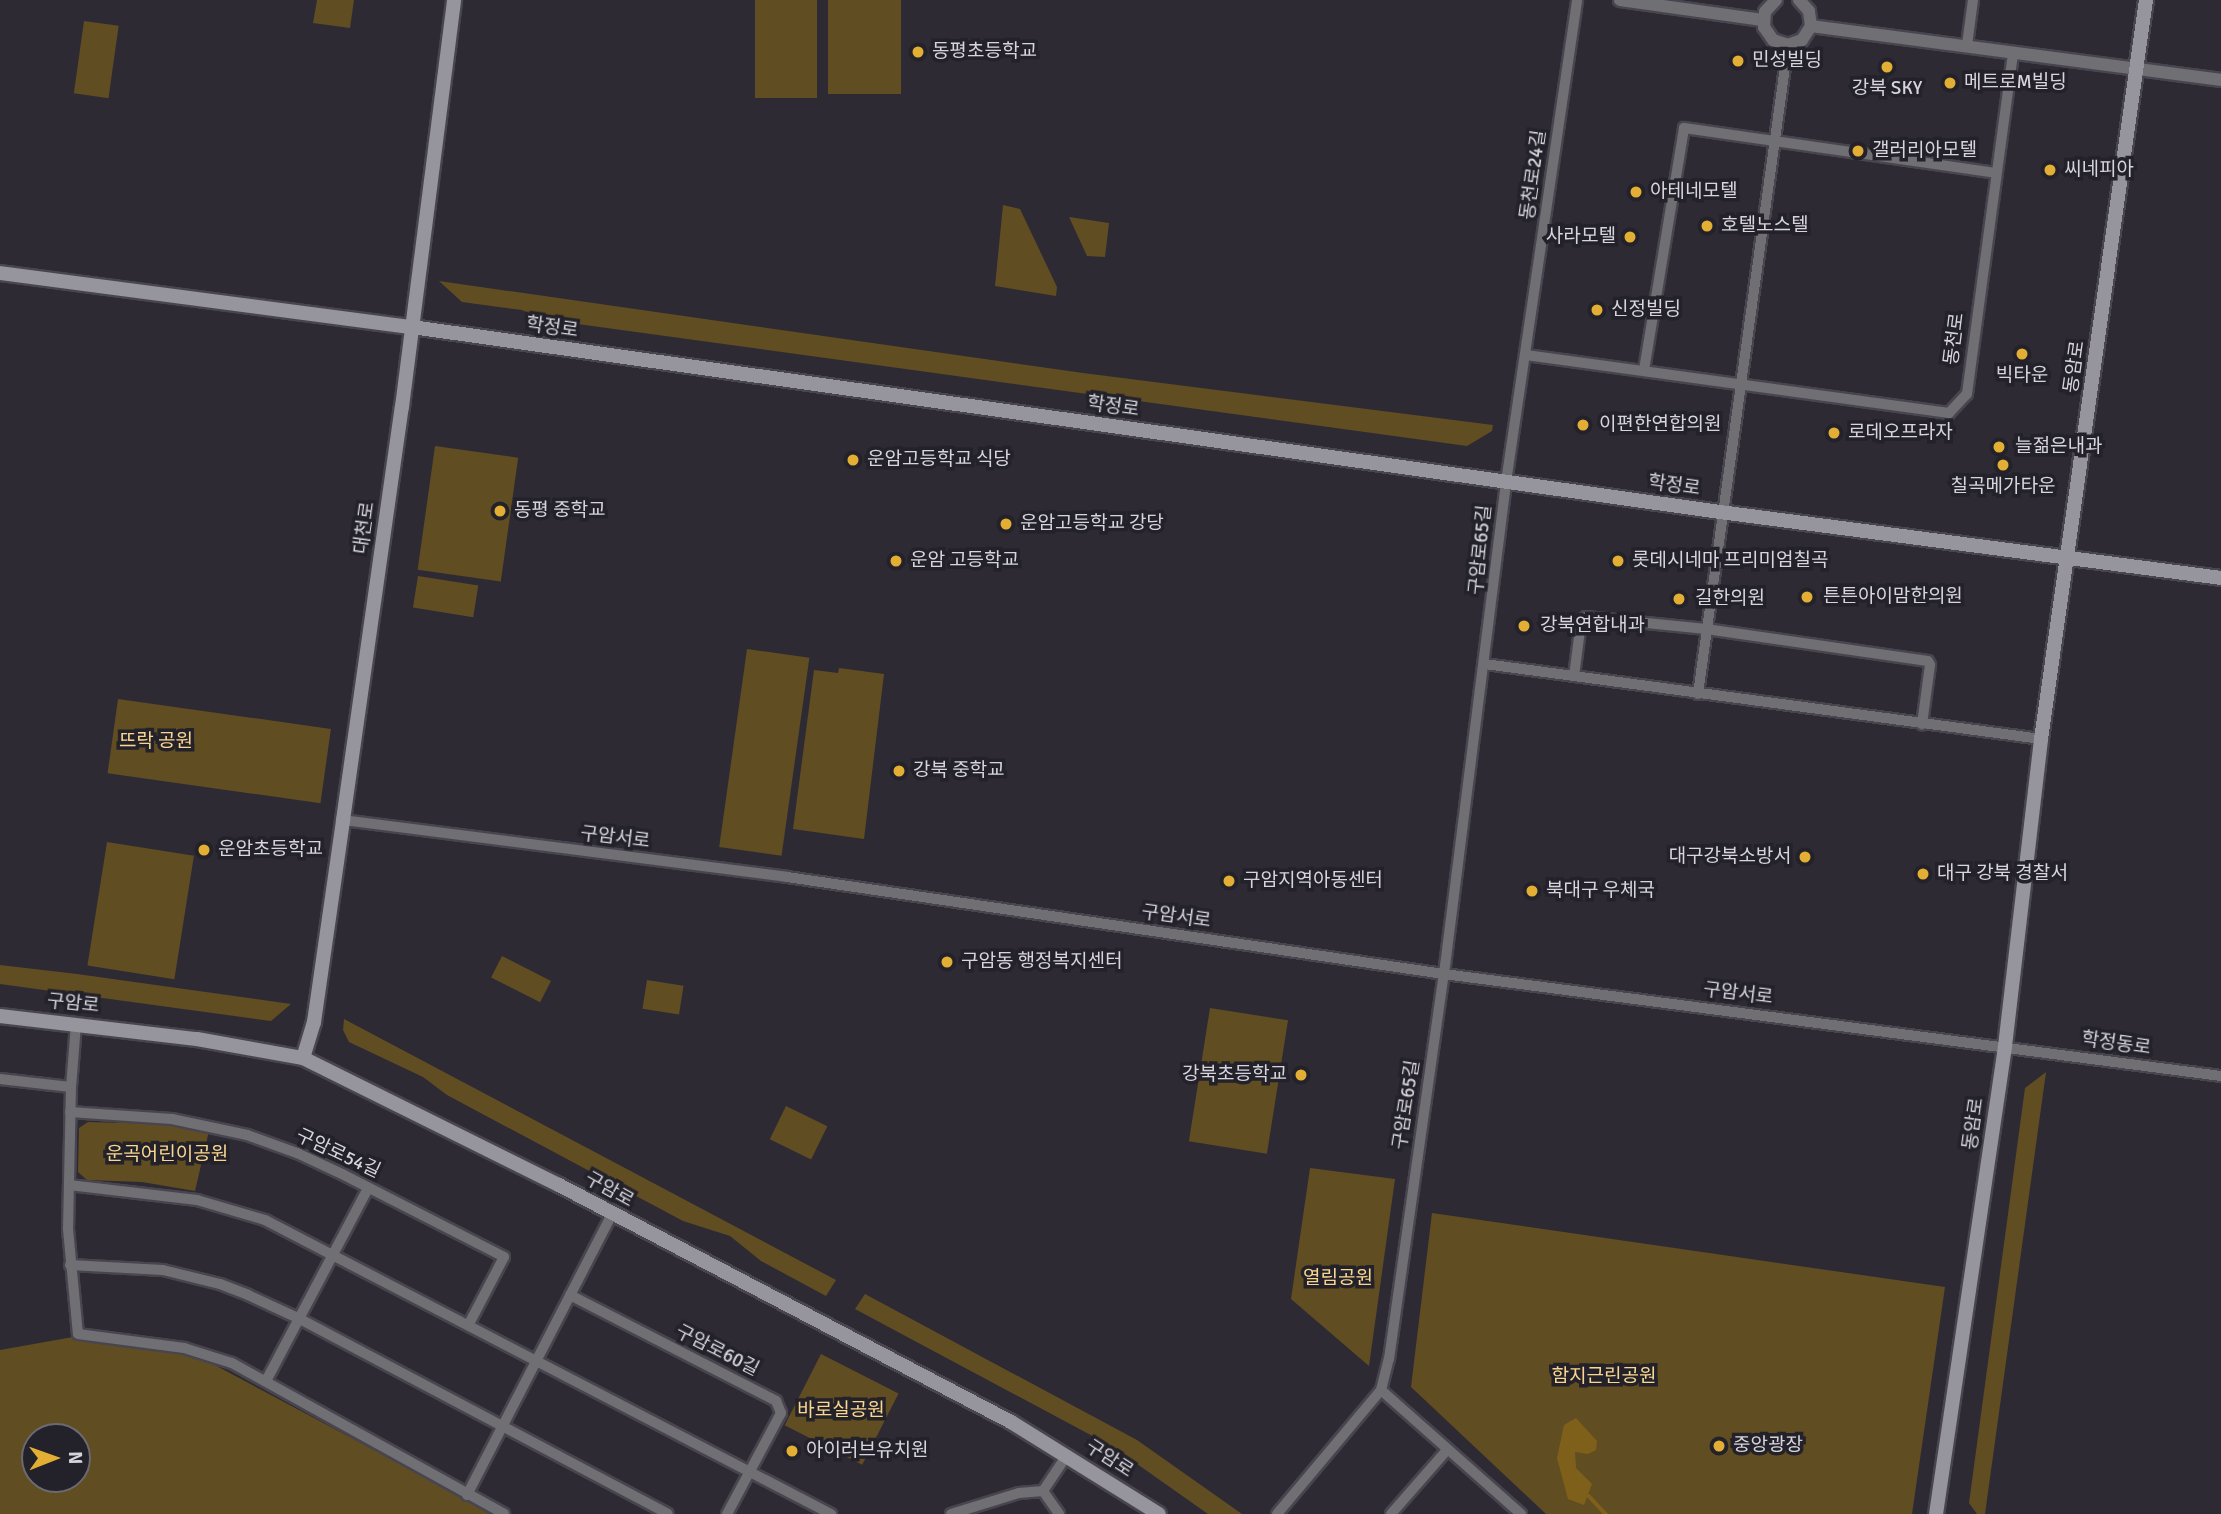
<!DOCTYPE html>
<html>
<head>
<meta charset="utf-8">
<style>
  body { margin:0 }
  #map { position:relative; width:2221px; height:1514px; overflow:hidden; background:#2d2a34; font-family:Signika,"Noto Sans KR",sans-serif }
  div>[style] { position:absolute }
  .green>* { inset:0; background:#614d22; transform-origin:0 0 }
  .water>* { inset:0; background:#7e601a }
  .stream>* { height:3.5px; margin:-1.75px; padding:0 1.75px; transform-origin:1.75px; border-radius:1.75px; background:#7e601a }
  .roads { filter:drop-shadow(2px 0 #48454f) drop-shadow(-2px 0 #48454f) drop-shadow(0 2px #48454f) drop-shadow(0 -2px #48454f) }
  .minor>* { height:10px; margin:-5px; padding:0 5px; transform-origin:5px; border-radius:5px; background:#706f74 }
  .tertiary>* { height:12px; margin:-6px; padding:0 6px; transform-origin:6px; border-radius:6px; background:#706f74 }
  .secondary>* { height:14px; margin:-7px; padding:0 7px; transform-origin:7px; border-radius:7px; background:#96949c }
  .dots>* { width:19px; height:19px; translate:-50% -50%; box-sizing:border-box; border:4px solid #23212a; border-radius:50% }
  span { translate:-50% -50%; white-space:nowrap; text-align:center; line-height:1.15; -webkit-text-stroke:7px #23212a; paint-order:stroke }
  .poi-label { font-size:19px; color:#d7d5db }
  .left { translate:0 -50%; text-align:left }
  .right { translate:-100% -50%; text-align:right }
  .street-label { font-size:19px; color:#d7d5db }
  .park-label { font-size:19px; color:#fad78f }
  .north { position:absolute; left:21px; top:1423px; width:70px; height:70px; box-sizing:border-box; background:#23212a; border:2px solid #6b6971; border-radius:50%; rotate:89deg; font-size:19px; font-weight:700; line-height:28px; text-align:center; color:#d7d5db }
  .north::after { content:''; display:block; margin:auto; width:24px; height:32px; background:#e2ae34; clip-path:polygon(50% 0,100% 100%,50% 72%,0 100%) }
</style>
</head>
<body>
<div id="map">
  <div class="green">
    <div style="clip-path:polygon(317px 0,354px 0,350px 28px,313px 23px)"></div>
    <div style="left:755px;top:0;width:62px;height:98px"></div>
    <div style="left:828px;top:0;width:73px;height:94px"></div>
    <div style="left:84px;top:21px;width:35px;height:73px;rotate:8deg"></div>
    <div style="clip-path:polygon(1003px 205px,1020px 209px,1057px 287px,1056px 296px,995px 286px)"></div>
    <div style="clip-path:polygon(1069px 217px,1109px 223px,1105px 257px,1087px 256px)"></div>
    <div style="clip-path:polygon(439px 281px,1083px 373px,1493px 425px,1492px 431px,1467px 446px,541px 319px,522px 310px,462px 302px)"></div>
    <div style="left:435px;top:446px;width:84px;height:125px;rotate:8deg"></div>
    <div style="left:418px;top:576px;width:61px;height:32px;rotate:9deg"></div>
    <div style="left:747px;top:649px;width:63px;height:200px;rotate:8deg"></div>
    <div style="clip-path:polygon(839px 668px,884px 674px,864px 839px,793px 829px,814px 670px,838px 673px)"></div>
    <div style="left:118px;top:699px;width:215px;height:75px;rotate:8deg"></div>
    <div style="left:107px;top:842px;width:88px;height:125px;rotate:9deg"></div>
    <div style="left:502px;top:956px;width:55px;height:24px;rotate:27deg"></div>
    <div style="clip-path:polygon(0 965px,77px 974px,291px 1004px,271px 1021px,0 984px)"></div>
    <div style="left:647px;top:980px;width:37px;height:29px;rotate:9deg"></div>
    <div style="left:1210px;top:1008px;width:79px;height:135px;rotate:9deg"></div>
    <div style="clip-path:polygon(344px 1019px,836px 1280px,826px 1296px,761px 1261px,730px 1236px,683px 1221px,447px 1095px,423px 1077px,349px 1042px,343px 1030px)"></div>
    <div style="clip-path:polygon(2046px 1072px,1985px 1514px,1977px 1514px,1969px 1503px,2025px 1088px)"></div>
    <div style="left:786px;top:1106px;width:46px;height:37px;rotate:26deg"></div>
    <div style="clip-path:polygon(88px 1122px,163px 1124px,209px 1131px,195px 1191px,142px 1182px,87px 1180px,78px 1172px,79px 1128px)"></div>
    <div style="clip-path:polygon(1310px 1168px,1395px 1179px,1369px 1366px,1291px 1299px)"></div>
    <div style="clip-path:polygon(1432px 1213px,1945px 1287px,1912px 1514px,1546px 1514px,1411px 1387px)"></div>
    <div style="clip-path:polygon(865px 1294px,1137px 1440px,1242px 1514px,1208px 1514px,1113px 1447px,855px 1309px)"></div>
    <div style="clip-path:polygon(evenodd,73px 1337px,198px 1356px,494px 1514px,0 1514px,0 1350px,73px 1337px,35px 1437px,77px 1437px,77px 1479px,35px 1479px,35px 1437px)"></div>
    <div style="left:821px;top:1354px;width:87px;height:80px;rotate:27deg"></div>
  </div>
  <div class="water">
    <div style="clip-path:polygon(1576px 1418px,1597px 1441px,1596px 1450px,1588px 1454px,1575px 1452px,1576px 1468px,1592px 1484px,1584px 1505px,1568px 1499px,1557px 1458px,1564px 1425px)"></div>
  </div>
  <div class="stream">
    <div style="left:1589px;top:1496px;width:25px;rotate:47deg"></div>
  </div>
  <div class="roads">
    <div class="minor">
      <div style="left:1967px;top:45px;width:45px;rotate:-82.4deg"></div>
      <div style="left:1526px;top:355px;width:427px;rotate:7.8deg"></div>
      <div style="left:1949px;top:413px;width:26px;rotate:-47deg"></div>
      <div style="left:1967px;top:394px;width:345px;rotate:-82.3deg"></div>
      <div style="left:1644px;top:370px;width:245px;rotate:-80.6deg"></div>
      <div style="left:1684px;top:128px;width:315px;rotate:8.2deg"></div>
      <div style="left:1485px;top:664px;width:561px;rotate:7.68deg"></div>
      <div style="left:1574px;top:676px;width:54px;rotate:-82.6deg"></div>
      <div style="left:1581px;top:622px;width:7px;rotate:-45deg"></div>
      <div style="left:1586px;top:617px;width:121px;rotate:5.7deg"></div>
      <div style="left:1706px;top:629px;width:224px;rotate:8.2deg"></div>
      <div style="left:1928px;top:661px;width:4px;rotate:63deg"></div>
      <div style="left:1930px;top:665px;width:60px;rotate:97.7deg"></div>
      <div style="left:1698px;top:694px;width:655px;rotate:-82.1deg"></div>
      <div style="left:343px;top:820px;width:448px;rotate:7.3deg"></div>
      <div style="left:787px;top:877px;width:664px;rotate:8.4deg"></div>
      <div style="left:1444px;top:974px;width:784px;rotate:7.48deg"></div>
      <div style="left:76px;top:1024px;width:63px;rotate:94.5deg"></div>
      <div style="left:71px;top:1087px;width:142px;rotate:91.2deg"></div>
      <div style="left:68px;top:1229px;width:105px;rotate:84.6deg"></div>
      <div style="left:78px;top:1334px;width:107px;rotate:7.5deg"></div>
      <div style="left:184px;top:1348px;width:50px;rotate:17.4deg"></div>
      <div style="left:232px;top:1363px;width:311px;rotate:29deg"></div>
      <div style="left:0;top:1079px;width:71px;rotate:6.4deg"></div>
      <div style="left:70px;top:1112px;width:102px;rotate:3.9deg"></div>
      <div style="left:172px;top:1119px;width:77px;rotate:12deg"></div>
      <div style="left:247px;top:1135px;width:53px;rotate:19.8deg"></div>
      <div style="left:297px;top:1153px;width:50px;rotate:25deg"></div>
      <div style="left:342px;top:1174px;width:182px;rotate:27.1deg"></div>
      <div style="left:504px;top:1257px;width:76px;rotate:117.6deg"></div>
      <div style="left:69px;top:1185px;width:129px;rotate:6.7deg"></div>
      <div style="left:197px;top:1200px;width:71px;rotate:16.4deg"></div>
      <div style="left:265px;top:1220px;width:638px;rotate:27.45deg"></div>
      <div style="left:70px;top:1265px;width:93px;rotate:3.1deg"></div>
      <div style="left:163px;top:1270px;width:59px;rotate:13.8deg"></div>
      <div style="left:220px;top:1284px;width:30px;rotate:21deg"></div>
      <div style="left:248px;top:1295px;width:57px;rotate:24.8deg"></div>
      <div style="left:300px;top:1319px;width:416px;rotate:27.9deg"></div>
      <div style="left:570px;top:1295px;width:232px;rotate:27.2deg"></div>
      <div style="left:776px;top:1401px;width:13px;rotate:67deg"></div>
      <div style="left:781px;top:1413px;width:115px;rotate:118.1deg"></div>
      <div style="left:266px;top:1381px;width:218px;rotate:-62.1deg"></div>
      <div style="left:1381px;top:1390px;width:187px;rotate:41.5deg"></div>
      <div style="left:1043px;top:1491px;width:43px;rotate:-56.3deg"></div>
      <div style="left:1043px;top:1491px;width:28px;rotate:55deg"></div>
      <div style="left:467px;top:1495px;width:316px;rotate:-62.7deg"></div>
      <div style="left:951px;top:1514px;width:71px;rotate:-17.2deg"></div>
      <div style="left:1019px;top:1493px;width:24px;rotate:-5deg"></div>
      <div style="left:1277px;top:1514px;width:162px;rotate:-50deg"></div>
      <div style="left:1381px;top:1390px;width:32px;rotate:-76deg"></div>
      <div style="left:1389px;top:1359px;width:389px;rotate:-81.9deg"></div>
      <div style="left:1444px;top:974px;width:496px;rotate:-82.8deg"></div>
      <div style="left:1506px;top:482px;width:487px;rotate:-81.6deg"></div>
      <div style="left:1391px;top:1514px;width:86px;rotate:-48.8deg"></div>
    </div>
    <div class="tertiary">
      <div style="left:1620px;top:0;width:144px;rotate:8deg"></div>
      <div style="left:1776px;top:0;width:16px;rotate:133deg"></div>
      <div style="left:1765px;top:12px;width:15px;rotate:94deg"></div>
      <div style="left:1764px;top:27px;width:16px;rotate:55deg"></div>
      <div style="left:1773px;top:40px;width:16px;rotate:18deg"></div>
      <div style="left:1788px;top:45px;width:15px;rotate:-20deg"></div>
      <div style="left:1802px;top:40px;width:17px;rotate:-57deg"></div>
      <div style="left:1811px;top:26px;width:15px;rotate:-98deg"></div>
      <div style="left:1809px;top:11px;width:15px;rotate:-132deg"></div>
      <div style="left:1811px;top:26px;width:414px;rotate:7.5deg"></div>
    </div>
    <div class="secondary">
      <div style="left:0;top:273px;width:416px;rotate:7.5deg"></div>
      <div style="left:412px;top:327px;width:1321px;rotate:8.05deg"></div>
      <div style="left:1720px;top:512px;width:505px;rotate:7.5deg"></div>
      <div style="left:0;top:1016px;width:198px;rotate:6.7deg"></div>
      <div style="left:197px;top:1039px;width:108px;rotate:10.2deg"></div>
      <div style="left:303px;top:1058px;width:286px;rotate:26.4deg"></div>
      <div style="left:559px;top:1185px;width:510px;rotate:27.67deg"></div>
      <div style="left:1011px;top:1422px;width:174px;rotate:31.9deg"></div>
      <div style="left:303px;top:1058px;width:38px;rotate:-73deg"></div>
      <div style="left:314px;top:1022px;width:204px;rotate:-81.8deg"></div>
      <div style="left:343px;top:820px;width:417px;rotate:-81.9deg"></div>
      <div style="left:402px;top:407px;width:410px;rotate:-82.7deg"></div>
      <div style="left:1936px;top:1514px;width:473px;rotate:-81.6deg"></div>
      <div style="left:2005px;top:1046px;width:309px;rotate:-83.3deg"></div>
      <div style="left:2041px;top:739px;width:746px;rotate:-81.91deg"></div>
    </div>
  </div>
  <div class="dots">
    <div style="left:918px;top:52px;background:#e2ae34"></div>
    <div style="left:1738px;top:61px;background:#e2ae34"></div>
    <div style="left:1887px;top:67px;background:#e2ae34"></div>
    <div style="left:1950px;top:83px;background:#e2ae34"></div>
    <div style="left:1858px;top:151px;background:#e2ae34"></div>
    <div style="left:2050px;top:170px;background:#e2ae34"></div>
    <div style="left:1636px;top:192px;background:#e2ae34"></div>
    <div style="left:1707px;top:226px;background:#e2ae34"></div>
    <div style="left:1630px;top:237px;background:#e2ae34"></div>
    <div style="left:1597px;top:310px;background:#e2ae34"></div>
    <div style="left:2022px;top:354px;background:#e2ae34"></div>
    <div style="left:1583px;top:425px;background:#e2ae34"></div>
    <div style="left:1834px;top:433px;background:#e2ae34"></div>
    <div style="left:1999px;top:447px;background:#e2ae34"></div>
    <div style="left:853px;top:460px;background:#e2ae34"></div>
    <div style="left:2003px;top:465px;background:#e2ae34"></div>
    <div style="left:500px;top:511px;background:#e2ae34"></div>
    <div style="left:1006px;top:524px;background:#e2ae34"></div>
    <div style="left:896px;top:561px;background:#e2ae34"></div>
    <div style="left:1618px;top:561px;background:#e2ae34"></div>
    <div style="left:1807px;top:597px;background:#e2ae34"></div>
    <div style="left:1679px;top:599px;background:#e2ae34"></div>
    <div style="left:1524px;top:626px;background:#e2ae34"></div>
    <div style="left:899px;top:771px;background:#e2ae34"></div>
    <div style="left:204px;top:850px;background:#e2ae34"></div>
    <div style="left:1805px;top:857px;background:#e2ae34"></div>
    <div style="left:1923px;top:874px;background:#e2ae34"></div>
    <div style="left:1229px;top:881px;background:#e2ae34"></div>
    <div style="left:1532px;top:891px;background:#e2ae34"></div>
    <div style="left:947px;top:962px;background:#e2ae34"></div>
    <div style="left:1301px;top:1075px;background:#e2ae34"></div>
    <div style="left:1719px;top:1446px;background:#e2ae34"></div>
    <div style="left:792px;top:1451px;background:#e2ae34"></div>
  </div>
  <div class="poi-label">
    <span class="left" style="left:932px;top:52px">동평초등학교</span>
    <span class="left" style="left:1752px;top:61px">민성빌딩</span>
    <span class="left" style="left:1964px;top:83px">메트로M빌딩</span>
    <span style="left:1887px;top:89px">강북 SKY</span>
    <span class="left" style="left:1872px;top:151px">갤러리아모텔</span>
    <span class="left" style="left:2064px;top:170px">씨네피아</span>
    <span class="left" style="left:1650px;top:192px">아테네모텔</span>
    <span class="left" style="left:1721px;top:226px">호텔노스텔</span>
    <span class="right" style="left:1616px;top:237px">사라모텔</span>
    <span class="left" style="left:1611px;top:310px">신정빌딩</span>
    <span style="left:2022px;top:376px">빅타운</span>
    <span class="left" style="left:1599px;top:425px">이편한연합의원</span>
    <span class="left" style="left:1848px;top:433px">로데오프라자</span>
    <span class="left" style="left:2015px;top:447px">늘젊은내과</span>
    <span class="left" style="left:867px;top:460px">운암고등학교 식당</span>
    <span style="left:2003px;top:487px">칠곡메가타운</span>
    <span class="left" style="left:514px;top:511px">동평 중학교</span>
    <span class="left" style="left:1020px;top:524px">운암고등학교 강당</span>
    <span class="left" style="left:910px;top:561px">운암 고등학교</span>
    <span class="left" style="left:1632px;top:561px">롯데시네마 프리미엄칠곡</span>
    <span class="left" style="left:1823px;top:597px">튼튼아이맘한의원</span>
    <span class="left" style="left:1695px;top:599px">길한의원</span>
    <span class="left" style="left:1540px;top:626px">강북연합내과</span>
    <span class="left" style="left:913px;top:771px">강북 중학교</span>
    <span class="left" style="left:218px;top:850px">운암초등학교</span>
    <span class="right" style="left:1791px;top:857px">대구강북소방서</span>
    <span class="left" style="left:1937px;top:874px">대구 강북 경찰서</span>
    <span class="left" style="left:1243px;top:881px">구암지역아동센터</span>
    <span class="left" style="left:1546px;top:891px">북대구 우체국</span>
    <span class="left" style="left:961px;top:962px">구암동 행정복지센터</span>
    <span class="right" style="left:1287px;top:1075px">강북초등학교</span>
    <span class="left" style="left:1733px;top:1446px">중앙광장</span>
    <span class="left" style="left:806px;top:1451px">아이러브유치원</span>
  </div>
  <div class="street-label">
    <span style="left:1534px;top:175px;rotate:-82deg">동천로24길</span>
    <span style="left:552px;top:328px;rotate:8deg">학정로</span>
    <span style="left:1955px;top:339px;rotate:-83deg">동천로</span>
    <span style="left:2075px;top:367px;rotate:-82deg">동암로</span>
    <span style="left:1113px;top:407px;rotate:8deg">학정로</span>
    <span style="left:1674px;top:486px;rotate:8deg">학정로</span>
    <span style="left:365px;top:528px;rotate:-82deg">대천로</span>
    <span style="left:1481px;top:550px;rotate:-84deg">구암로65길</span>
    <span style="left:615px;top:838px;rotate:7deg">구암서로</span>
    <span style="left:1176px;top:917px;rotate:8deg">구암서로</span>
    <span style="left:1738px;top:994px;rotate:7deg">구암서로</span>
    <span style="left:73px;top:1004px;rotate:6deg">구암로</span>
    <span style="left:2116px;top:1044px;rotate:8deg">학정동로</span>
    <span style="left:1407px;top:1105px;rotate:-81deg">구암로65길</span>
    <span style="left:1974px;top:1124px;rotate:-82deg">동암로</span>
    <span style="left:338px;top:1154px;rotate:25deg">구암로54길</span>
    <span style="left:609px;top:1190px;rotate:29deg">구암로</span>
    <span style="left:717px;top:1351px;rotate:27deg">구암로60길</span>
    <span style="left:1109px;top:1459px;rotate:33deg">구암로</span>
  </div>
  <div class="park-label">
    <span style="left:156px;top:742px">뜨락 공원</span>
    <span style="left:167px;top:1155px">운곡어린이공원</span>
    <span style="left:1338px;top:1279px">열림공원</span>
    <span style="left:1604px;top:1377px">함지근린공원</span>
    <span style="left:841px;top:1411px">바로실공원</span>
  </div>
  <div class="north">N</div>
</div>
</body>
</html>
